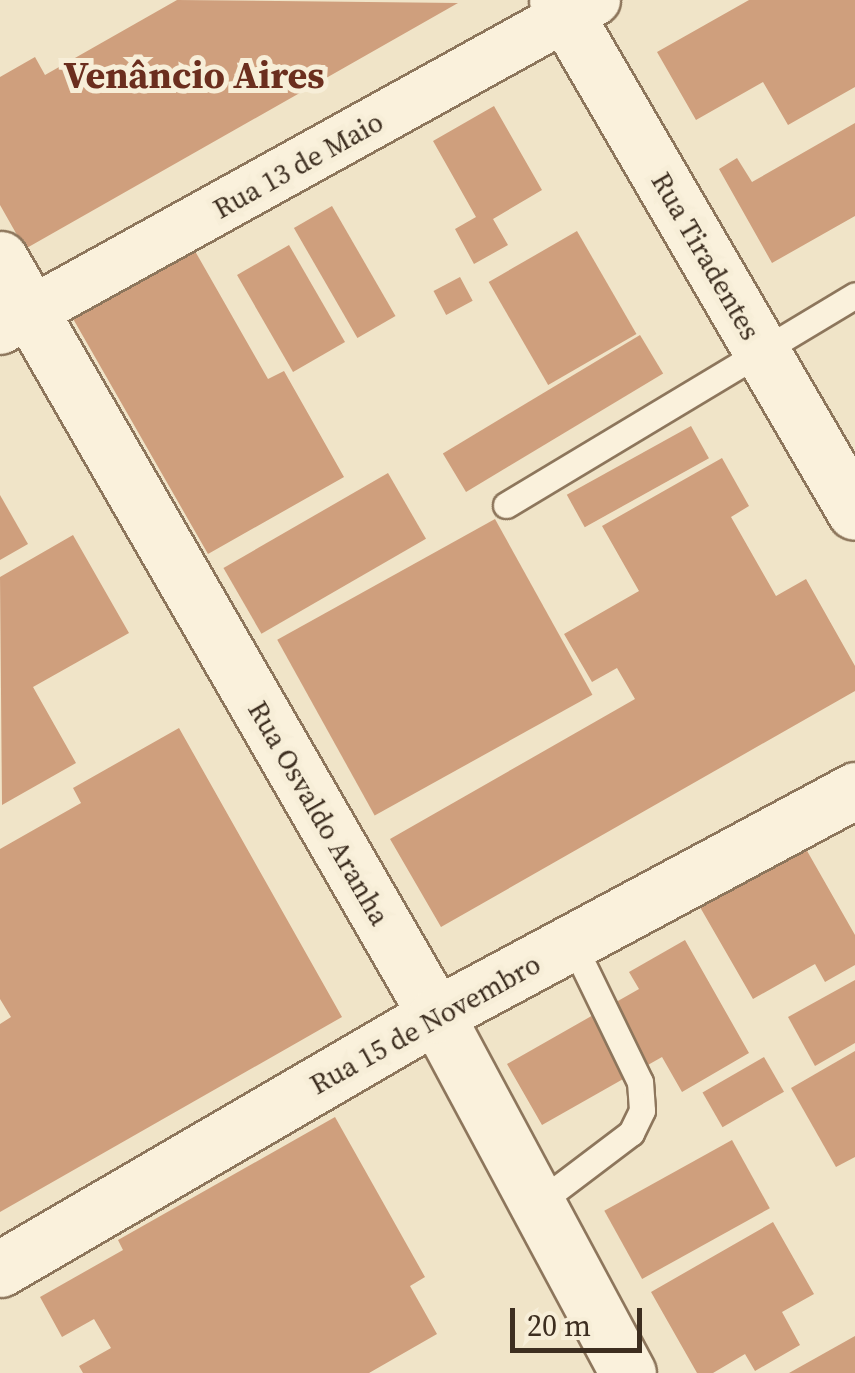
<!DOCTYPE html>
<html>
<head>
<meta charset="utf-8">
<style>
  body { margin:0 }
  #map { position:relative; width:855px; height:1373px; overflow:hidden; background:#f0e4c8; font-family:"Source Serif 4",serif }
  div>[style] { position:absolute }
  .building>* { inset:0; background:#cf9f7d; transform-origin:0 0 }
  .roads { filter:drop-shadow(2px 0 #8d765c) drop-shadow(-2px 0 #8d765c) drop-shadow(0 2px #8d765c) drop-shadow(0 -2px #8d765c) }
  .lane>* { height:25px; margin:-12.5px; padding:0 12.5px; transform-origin:12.5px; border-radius:12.5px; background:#faf1dc }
  .street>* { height:50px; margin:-25px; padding:0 25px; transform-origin:25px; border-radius:25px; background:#faf1dc }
  .secondary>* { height:55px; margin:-27.5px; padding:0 27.5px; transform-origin:27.5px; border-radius:27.5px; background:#faf1dc }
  span { translate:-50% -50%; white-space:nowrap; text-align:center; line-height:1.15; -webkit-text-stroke:10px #f7eed8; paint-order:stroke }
  .street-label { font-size:28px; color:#3d2e20 }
  .district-label { font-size:38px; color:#6b2e1e; font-weight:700 }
  .scale { position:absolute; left:510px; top:1308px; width:132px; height:45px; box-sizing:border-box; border:5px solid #3d2e20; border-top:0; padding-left:12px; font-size:30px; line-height:35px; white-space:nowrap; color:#3d2e20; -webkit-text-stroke:8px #f7eed8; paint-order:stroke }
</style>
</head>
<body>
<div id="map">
  <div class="building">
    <div style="clip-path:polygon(177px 0,458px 3px,25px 249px,0 205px,0 77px,35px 57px,45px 75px)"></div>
    <div style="clip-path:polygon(749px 0,855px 0,855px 87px,788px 125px,763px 82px,696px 120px,657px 52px)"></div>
    <div style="clip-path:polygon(494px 106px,542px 190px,493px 219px,508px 245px,474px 264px,455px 229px,476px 217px,433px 141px)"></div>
    <div style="clip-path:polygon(855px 123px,855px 216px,772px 263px,719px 169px,737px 158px,752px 182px)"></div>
    <div style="left:332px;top:206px;width:127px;height:44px;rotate:60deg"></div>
    <div style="clip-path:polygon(183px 230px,268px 379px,284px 371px,344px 477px,208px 554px,68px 310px)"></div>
    <div style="left:577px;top:231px;width:119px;height:102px;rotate:60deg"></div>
    <div style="left:289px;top:245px;width:112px;height:60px;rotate:60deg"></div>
    <div style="left:460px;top:277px;width:27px;height:30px;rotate:62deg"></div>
    <div style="left:640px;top:335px;width:45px;height:230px;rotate:59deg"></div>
    <div style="left:691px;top:426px;width:37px;height:142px;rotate:61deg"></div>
    <div style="clip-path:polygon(722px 458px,749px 506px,731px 517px,776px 596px,806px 579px,855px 666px,855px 691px,441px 927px,390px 839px,635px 699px,617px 668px,592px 682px,564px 634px,639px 591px,602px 526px)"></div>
    <div style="left:388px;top:473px;width:76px;height:190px;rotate:60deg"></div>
    <div style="clip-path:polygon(0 495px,28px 544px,0 560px)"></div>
    <div style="left:495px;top:519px;width:201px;height:249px;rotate:61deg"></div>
    <div style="clip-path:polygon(73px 535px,129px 633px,33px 687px,76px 763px,2px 805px,0 577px)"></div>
    <div style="clip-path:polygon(179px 728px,342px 1017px,0 1212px,0 1024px,11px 1017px,0 999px,0 849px,81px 803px,73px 788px)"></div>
    <div style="clip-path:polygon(798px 835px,855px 935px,855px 965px,825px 982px,815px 964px,753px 999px,693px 895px)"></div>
    <div style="clip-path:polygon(685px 940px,749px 1053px,682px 1092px,662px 1057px,542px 1125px,507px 1064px,639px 989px,629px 972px)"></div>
    <div style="clip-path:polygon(855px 980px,855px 1043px,815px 1066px,788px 1017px)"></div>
    <div style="clip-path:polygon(855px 1051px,855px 1157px,836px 1167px,791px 1088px)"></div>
    <div style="left:764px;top:1057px;width:40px;height:71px;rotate:60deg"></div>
    <div style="clip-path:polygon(335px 1117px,425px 1277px,410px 1286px,437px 1334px,369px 1373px,83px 1373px,79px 1366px,111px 1348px,94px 1319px,62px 1337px,40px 1297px,123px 1250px,118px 1240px)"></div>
    <div style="left:732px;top:1140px;width:78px;height:146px;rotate:61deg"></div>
    <div style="clip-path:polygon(773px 1222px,814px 1294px,782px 1312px,800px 1345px,755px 1371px,745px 1354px,713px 1373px,697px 1373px,651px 1292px)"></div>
    <div style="clip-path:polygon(855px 1336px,855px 1373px,789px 1373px)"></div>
  </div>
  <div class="roads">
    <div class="lane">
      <div style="left:506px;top:505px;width:407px;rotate:-31deg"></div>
      <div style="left:537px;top:1204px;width:118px;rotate:-37.1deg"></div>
      <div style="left:631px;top:1133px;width:25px;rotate:-64deg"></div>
      <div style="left:642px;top:1110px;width:28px;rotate:-94deg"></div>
      <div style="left:640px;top:1082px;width:156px;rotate:-115.9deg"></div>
    </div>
    <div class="street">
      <div style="left:0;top:329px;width:680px;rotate:-28.94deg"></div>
    </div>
    <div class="secondary">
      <div style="left:557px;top:0;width:592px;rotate:59.8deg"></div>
      <div style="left:0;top:259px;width:873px;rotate:60.03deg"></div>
      <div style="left:436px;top:1015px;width:406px;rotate:61.8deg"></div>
      <div style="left:0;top:1269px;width:505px;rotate:-30.22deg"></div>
      <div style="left:436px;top:1015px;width:476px;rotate:-28.2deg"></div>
    </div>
  </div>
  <div class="street-label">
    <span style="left:298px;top:165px;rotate:-29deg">Rua 13 de Maio</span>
    <span style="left:706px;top:256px;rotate:60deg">Rua Tiradentes</span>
    <span style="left:319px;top:813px;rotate:60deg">Rua Osvaldo Aranha</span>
    <span style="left:425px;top:1024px;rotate:-29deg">Rua 15 de Novembro</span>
  </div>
  <div class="district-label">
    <span style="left:194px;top:76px">Venâncio Aires</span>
  </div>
  <div class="scale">20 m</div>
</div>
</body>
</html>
